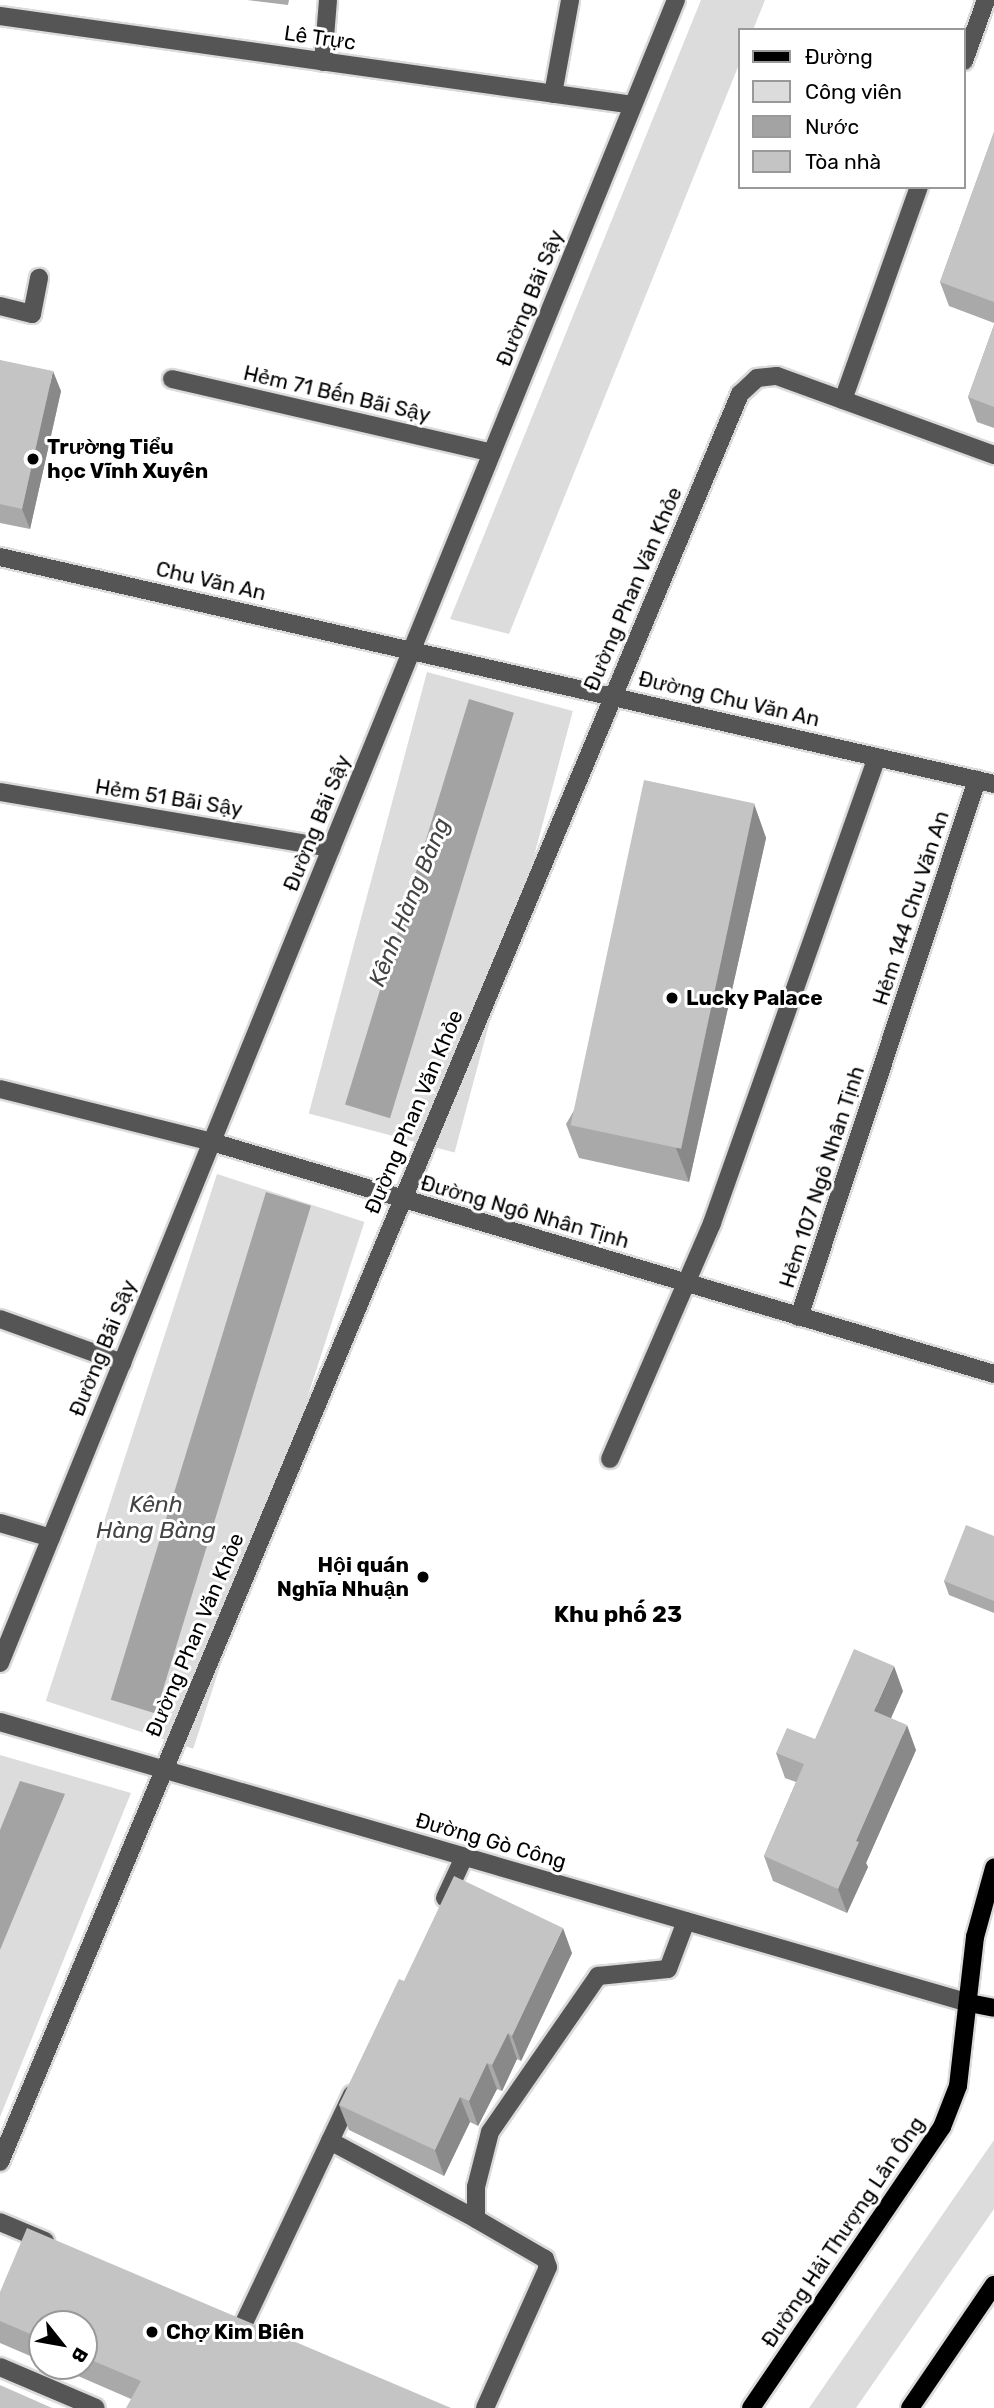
<!DOCTYPE html>
<html>
<head>
<meta charset="utf-8">
<style>
  body { margin:0 }
  #map { position:relative; width:994px; height:2408px; overflow:hidden; background:#fff; font-family:Rubik,sans-serif }
  div>[style] { position:absolute }
  .green>* { inset:0; background:#dcdcdc; transform-origin:0 0 }
  .water>* { inset:0; background:#a3a3a3; transform-origin:0 0 }
  .roads { filter:drop-shadow(2px 0 #dbdbdb) drop-shadow(-2px 0 #dbdbdb) drop-shadow(0 2px #dbdbdb) drop-shadow(0 -2px #dbdbdb) }
  .minor>* { height:18px; margin:-9px; padding:0 9px; transform-origin:9px; border-radius:9px; background:#555 }
  .major>* { height:18px; margin:-9px; padding:0 9px; transform-origin:9px; border-radius:9px; background:#000 }
  .wall>* { inset:0; background:#a9a9a9 }
  .shaded-wall>* { inset:0; background:#898989 }
  .building>* { inset:0; background:#c4c4c4; transform-origin:0 0 }
  .dots>* { width:19px; height:19px; translate:-50% -50%; box-sizing:border-box; border:4px solid #fff; border-radius:50% }
  span { translate:-50% -50%; white-space:nowrap; text-align:center; line-height:1.15; -webkit-text-stroke:6px #fff; paint-order:stroke }
  .street-label { font-size:21px; color:#000 }
  .poi-label { font-size:21px; color:#000; font-weight:700 }
  .left { translate:0 -50%; text-align:left }
  .right { translate:-100% -50%; text-align:right }
  .water-label { font-size:23px; color:#444; font-style:italic }
  .neighbourhood-label { font-size:23px; color:#000; font-weight:700 }
  .legend { position:absolute; left:738px; top:28px; width:228px; height:161px; box-sizing:border-box; background:#fff; border:2px solid #999; margin:0; padding:9px 12px; list-style:none; font-size:21px; color:#000 }
  .legend li { display:flex; align-items:center; gap:14px; height:35px }
  .legend b { width:35px; border:2px solid #999 }
  .north { position:absolute; left:28px; top:2310px; width:70px; height:70px; box-sizing:border-box; background:#fff; border:2px solid #999; border-radius:50%; rotate:121deg; font-size:19px; font-weight:700; line-height:28px; text-align:center; color:#000 }
  .north::after { content:''; display:block; margin:auto; width:24px; height:32px; background:#000; clip-path:polygon(50% 0,100% 100%,50% 72%,0 100%) }
</style>
</head>
<body>
<div id="map">
  <div class="green">
    <div style="clip-path:polygon(701px 0,765px 0,753px 30px,740px 30px,740px 62px,509px 634px,450px 619px)"></div>
    <div style="left:427px;top:672px;width:151px;height:457px;rotate:15deg"></div>
    <div style="left:217px;top:1174px;width:155px;height:554px;rotate:18deg"></div>
    <div style="clip-path:polygon(0 1755px,131px 1793px,0 2117px)"></div>
    <div style="clip-path:polygon(994px 2140px,994px 2209px,856px 2408px,809px 2408px)"></div>
  </div>
  <div class="water">
    <div style="left:469px;top:699px;width:47px;height:424px;rotate:17deg"></div>
    <div style="left:266px;top:1192px;width:47px;height:531px;rotate:17deg"></div>
    <div style="clip-path:polygon(20px 1781px,65px 1794px,0 1950px,0 1830px)"></div>
  </div>
  <div class="roads">
    <div class="minor">
      <div style="left:0;top:16px;width:639px;rotate:8deg"></div>
      <div style="left:964px;top:61px;width:65px;rotate:-70.2deg"></div>
      <div style="left:323px;top:62px;width:62px;rotate:-85.4deg"></div>
      <div style="left:553px;top:94px;width:96px;rotate:-79.7deg"></div>
      <div style="left:0;top:306px;width:33px;rotate:14deg"></div>
      <div style="left:32px;top:314px;width:37px;rotate:-79deg"></div>
      <div style="left:172px;top:379px;width:328px;rotate:13deg"></div>
      <div style="left:843px;top:400px;width:226px;rotate:-70.4deg"></div>
      <div style="left:0;top:557px;width:1020px;rotate:12.86deg"></div>
      <div style="left:0;top:792px;width:336px;rotate:9.6deg"></div>
      <div style="left:0;top:1089px;width:219px;rotate:14deg"></div>
      <div style="left:212px;top:1142px;width:816px;rotate:16.52deg"></div>
      <div style="left:799px;top:1317px;width:566px;rotate:-71.66deg"></div>
      <div style="left:0;top:1319px;width:130px;rotate:19.8deg"></div>
      <div style="left:610px;top:1459px;width:257px;rotate:-66.6deg"></div>
      <div style="left:712px;top:1223px;width:494px;rotate:-70.5deg"></div>
      <div style="left:0;top:1523px;width:53px;rotate:16.4deg"></div>
      <div style="left:0;top:1663px;width:1795px;rotate:-67.88deg"></div>
      <div style="left:0;top:1722px;width:1009px;rotate:16.17deg"></div>
      <div style="left:445px;top:1898px;width:45px;rotate:-65.1deg"></div>
      <div style="left:330px;top:2141px;width:166px;rotate:28.1deg"></div>
      <div style="left:0;top:2162px;width:1917px;rotate:-67.29deg"></div>
      <div style="left:740px;top:394px;width:23px;rotate:-43deg"></div>
      <div style="left:757px;top:378px;width:20px;rotate:-6deg"></div>
      <div style="left:777px;top:376px;width:231px;rotate:20deg"></div>
      <div style="left:0;top:2222px;width:49px;rotate:22.9deg"></div>
      <div style="left:243px;top:2325px;width:255px;rotate:-64.7deg"></div>
      <div style="left:0;top:2367px;width:104px;rotate:23.1deg"></div>
      <div style="left:485px;top:2408px;width:154px;rotate:-65.9deg"></div>
      <div style="left:548px;top:2267px;width:9px;rotate:-111deg"></div>
      <div style="left:545px;top:2259px;width:80px;rotate:-149.9deg"></div>
      <div style="left:476px;top:2219px;width:32px;rotate:-90deg"></div>
      <div style="left:476px;top:2187px;width:57px;rotate:-75.7deg"></div>
      <div style="left:490px;top:2132px;width:190px;rotate:-55.3deg"></div>
      <div style="left:598px;top:1976px;width:70px;rotate:-5.7deg"></div>
      <div style="left:668px;top:1969px;width:51px;rotate:-69.4deg"></div>
    </div>
    <div class="major">
      <div style="left:969px;top:2003px;width:25px;rotate:11deg"></div>
      <div style="left:751px;top:2408px;width:340px;rotate:-55.8deg"></div>
      <div style="left:942px;top:2127px;width:44px;rotate:-68.7deg"></div>
      <div style="left:958px;top:2086px;width:150px;rotate:-83.5deg"></div>
      <div style="left:975px;top:1937px;width:72px;rotate:-74.6deg"></div>
      <div style="left:910px;top:2408px;width:149px;rotate:-55.7deg"></div>
    </div>
  </div>
  <div class="wall">
    <div style="clip-path:polygon(247px 0,289px 0,288px 5px)"></div>
    <div style="clip-path:polygon(994px 132px,994px 323px,949px 306px,940px 282px)"></div>
    <div style="clip-path:polygon(994px 325px,994px 428px,977px 422px,968px 397px)"></div>
    <div style="clip-path:polygon(0 360px,61px 391px,30px 529px,0 523px)"></div>
    <div style="clip-path:polygon(754px 804px,766px 838px,689px 1182px,579px 1158px,566px 1124px)"></div>
    <div style="clip-path:polygon(994px 1536px,994px 1613px,949px 1595px,944px 1581px)"></div>
    <div style="clip-path:polygon(903px 1691px,891px 1718px,916px 1750px,866px 1863px,868px 1867px,847px 1913px,773px 1881px,764px 1856px,796px 1782px,785px 1778px,776px 1753px,815px 1739px)"></div>
    <div style="clip-path:polygon(572px 1953px,521px 2061px,517px 2059px,502px 2091px,497px 2089px,478px 2126px,470px 2122px,444px 2176px,349px 2130px,339px 2105px,404px 1981px)"></div>
    <div style="clip-path:polygon(0 2292px,451px 2408px,131px 2399px,55px 2366px,84px 2366px,84px 2324px,42px 2324px,42px 2361px,0 2343px)"></div>
  </div>
  <div class="shaded-wall">
    <div style="clip-path:polygon(53px 371px,61px 391px,30px 529px,22px 509px)"></div>
    <div style="clip-path:polygon(754px 804px,766px 838px,689px 1182px,676px 1148px)"></div>
    <div style="clip-path:polygon(894px 1666px,903px 1691px,883px 1736px,874px 1711px)"></div>
    <div style="clip-path:polygon(907px 1725px,916px 1750px,866px 1863px,868px 1867px,847px 1913px,838px 1889px,856px 1841px)"></div>
    <div style="clip-path:polygon(563px 1928px,572px 1953px,521px 2061px,512px 2036px)"></div>
    <div style="clip-path:polygon(508px 2033px,517px 2059px,502px 2091px,492px 2065px)"></div>
    <div style="clip-path:polygon(487px 2063px,497px 2089px,478px 2126px,469px 2101px)"></div>
    <div style="clip-path:polygon(460px 2097px,470px 2122px,444px 2176px,435px 2150px)"></div>
  </div>
  <div class="building">
    <div style="clip-path:polygon(994px 132px,994px 302px,940px 282px)"></div>
    <div style="clip-path:polygon(994px 325px,994px 407px,968px 397px)"></div>
    <div style="clip-path:polygon(0 360px,53px 371px,22px 509px,0 504px)"></div>
    <div style="left:644px;top:780px;width:113px;height:353px;rotate:12deg"></div>
    <div style="clip-path:polygon(966px 1525px,994px 1536px,994px 1601px,944px 1581px)"></div>
    <div style="clip-path:polygon(854px 1649px,894px 1666px,874px 1711px,907px 1725px,856px 1841px,859px 1842px,838px 1889px,764px 1856px,804px 1764px,776px 1753px,787px 1728px,815px 1739px)"></div>
    <div style="clip-path:polygon(454px 1876px,563px 1928px,512px 2036px,508px 2033px,492px 2065px,487px 2063px,469px 2101px,460px 2097px,435px 2150px,339px 2105px,399px 1979px,404px 1981px)"></div>
    <div style="clip-path:polygon(27px 2228px,451px 2408px,126px 2408px,141px 2381px,84px 2357px,84px 2324px,42px 2324px,42px 2339px,0 2321px,0 2292px)"></div>
    <div style="clip-path:polygon(0 2385px,52px 2408px,0 2408px)"></div>
  </div>
  <div class="dots">
    <div style="left:33px;top:459px;background:#000"></div>
    <div style="left:672px;top:998px;background:#000"></div>
    <div style="left:423px;top:1577px;background:#000"></div>
    <div style="left:152px;top:2332px;background:#000"></div>
  </div>
  <div class="street-label">
    <span style="left:320px;top:38px;rotate:8deg">Lê Trực</span>
    <span style="left:530px;top:298px;rotate:-68deg">Đường Bãi Sậy</span>
    <span style="left:337px;top:394px;rotate:13deg">Hẻm 71 Bến Bãi Sậy</span>
    <span style="left:211px;top:581px;rotate:13deg">Chu Văn An</span>
    <span style="left:633px;top:589px;rotate:-67deg">Đường Phan Văn Khỏe</span>
    <span style="left:729px;top:699px;rotate:13deg">Đường Chu Văn An</span>
    <span style="left:169px;top:798px;rotate:9deg">Hẻm 51 Bãi Sậy</span>
    <span style="left:317px;top:823px;rotate:-68deg">Đường Bãi Sậy</span>
    <span style="left:911px;top:908px;rotate:-72deg">Hẻm 144 Chu Văn An</span>
    <span style="left:414px;top:1112px;rotate:-67deg">Đường Phan Văn Khỏe</span>
    <span style="left:822px;top:1177px;rotate:-72deg">Hẻm 107 Ngô Nhân Tịnh</span>
    <span style="left:525px;top:1212px;rotate:16deg">Đường Ngô Nhân Tịnh</span>
    <span style="left:103px;top:1348px;rotate:-68deg">Đường Bãi Sậy</span>
    <span style="left:195px;top:1635px;rotate:-67deg">Đường Phan Văn Khỏe</span>
    <span style="left:491px;top:1841px;rotate:16deg">Đường Gò Công</span>
    <span style="left:843px;top:2232px;rotate:-56deg">Đường Hải Thượng Lãn Ông</span>
  </div>
  <div class="poi-label">
    <span class="left" style="left:47px;top:459px">Trường Tiểu<br>học Vĩnh Xuyên</span>
    <span class="left" style="left:686px;top:998px">Lucky Palace</span>
    <span class="right" style="left:409px;top:1577px">Hội quán<br>Nghĩa Nhuận</span>
    <span class="left" style="left:166px;top:2332px">Chợ Kim Biên</span>
  </div>
  <div class="water-label">
    <span style="left:409px;top:902px;rotate:-68deg">Kênh Hàng Bàng</span>
    <span style="left:156px;top:1517px">Kênh<br>Hàng Bàng</span>
  </div>
  <div class="neighbourhood-label">
    <span style="left:618px;top:1614px">Khu phố 23</span>
  </div>
  <ul class="legend">
  <li><b style="height:9px;background:#000"></b>Đường</li>
  <li><b style="height:19px;background:#dcdcdc"></b>Công viên</li>
  <li><b style="height:19px;background:#a3a3a3"></b>Nước</li>
  <li><b style="height:19px;background:#c4c4c4"></b>Tòa nhà</li>
  </ul>
  <div class="north">B</div>
</div>
</body>
</html>
